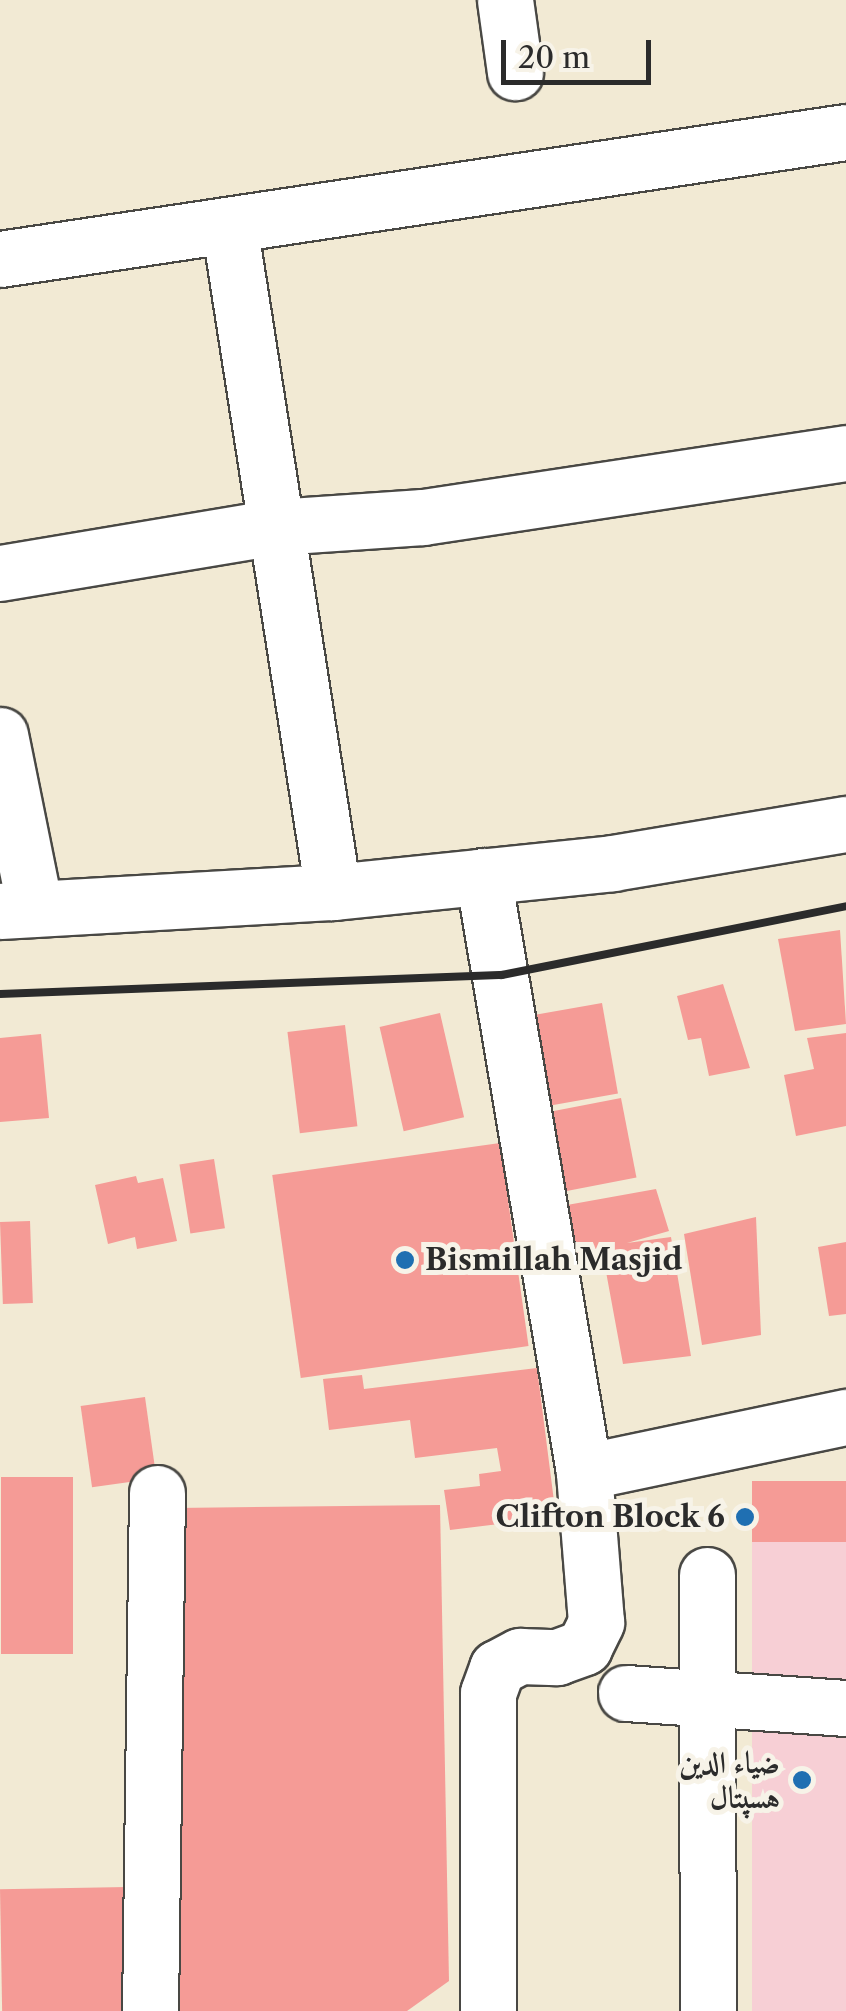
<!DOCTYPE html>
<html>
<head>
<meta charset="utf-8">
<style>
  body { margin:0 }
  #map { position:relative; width:846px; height:2011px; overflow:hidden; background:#f2ead4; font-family:"Libre Caslon Text",Amiri,serif }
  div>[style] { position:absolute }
  .built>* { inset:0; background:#f7cfd5; transform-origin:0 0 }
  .building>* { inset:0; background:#f59b96; transform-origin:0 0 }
  .roads { filter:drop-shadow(2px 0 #494844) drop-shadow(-2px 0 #494844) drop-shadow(0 2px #494844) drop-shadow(0 -2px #494844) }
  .minor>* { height:55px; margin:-27.5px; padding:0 27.5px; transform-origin:27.5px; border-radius:27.5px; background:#fff }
  .rail>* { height:8px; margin:-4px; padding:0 4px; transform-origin:4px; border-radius:4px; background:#2b2b2b }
  .dots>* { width:28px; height:28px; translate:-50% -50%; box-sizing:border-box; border:5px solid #f7f3e8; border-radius:50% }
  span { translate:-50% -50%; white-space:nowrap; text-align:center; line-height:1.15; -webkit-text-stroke:10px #f7f3e8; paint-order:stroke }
  .poi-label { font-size:30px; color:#2b2b2b; font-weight:700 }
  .left { translate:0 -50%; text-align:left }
  .right { translate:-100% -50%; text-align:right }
  .scale { position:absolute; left:501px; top:40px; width:150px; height:45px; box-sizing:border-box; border:5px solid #2b2b2b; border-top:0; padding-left:12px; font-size:30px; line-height:35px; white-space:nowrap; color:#2b2b2b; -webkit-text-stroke:8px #f7f3e8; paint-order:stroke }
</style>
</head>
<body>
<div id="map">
  <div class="built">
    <div style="left:846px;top:1481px;width:530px;height:94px;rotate:90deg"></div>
  </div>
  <div class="building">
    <div style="clip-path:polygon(840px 930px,846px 1024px,795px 1031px,778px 939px)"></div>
    <div style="clip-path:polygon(723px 984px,750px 1068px,709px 1076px,701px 1038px,688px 1040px,677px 996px)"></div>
    <div style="left:602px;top:1003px;width:92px;height:87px;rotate:80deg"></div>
    <div style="left:440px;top:1013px;width:107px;height:62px;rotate:77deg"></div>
    <div style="left:345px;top:1025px;width:102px;height:58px;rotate:83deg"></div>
    <div style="clip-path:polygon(846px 1033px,846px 1126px,796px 1136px,784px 1075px,814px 1069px,807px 1038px)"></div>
    <div style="clip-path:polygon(41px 1034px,49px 1118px,0 1122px,0 1038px)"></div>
    <div style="left:621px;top:1098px;width:81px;height:96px;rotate:79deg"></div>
    <div style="left:500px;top:1143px;width:205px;height:230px;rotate:82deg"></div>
    <div style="left:214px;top:1159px;width:70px;height:35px;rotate:81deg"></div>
    <div style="clip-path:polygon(136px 1176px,138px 1183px,163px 1178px,177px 1241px,137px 1249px,135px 1237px,108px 1244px,95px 1185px)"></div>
    <div style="clip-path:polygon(656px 1189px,669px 1231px,627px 1243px,671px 1237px,691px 1356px,623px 1364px,602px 1250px,576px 1257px,567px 1205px)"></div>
    <div style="clip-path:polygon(756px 1217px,761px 1335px,702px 1345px,684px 1234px)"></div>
    <div style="left:30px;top:1221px;width:82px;height:30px;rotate:88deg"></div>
    <div style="clip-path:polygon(846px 1242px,846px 1314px,829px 1316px,818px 1247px)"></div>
    <div style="clip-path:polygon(537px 1368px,556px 1517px,450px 1530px,444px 1490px,480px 1486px,479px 1474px,501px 1471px,497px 1448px,415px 1458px,410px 1420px,329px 1430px,323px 1379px,362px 1375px,364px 1389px)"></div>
    <div style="left:145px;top:1397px;width:82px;height:65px;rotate:82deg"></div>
    <div style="left:1px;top:1477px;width:72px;height:177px"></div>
    <div style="left:846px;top:1481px;width:61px;height:94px;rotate:90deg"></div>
    <div style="clip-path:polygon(440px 1505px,449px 1981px,407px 2011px,170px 2011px,175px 1508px)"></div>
    <div style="left:127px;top:1887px;width:124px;height:127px;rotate:89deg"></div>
  </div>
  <div class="roads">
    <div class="minor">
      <div style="left:505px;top:0;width:73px;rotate:82.1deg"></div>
      <div style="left:229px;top:225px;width:675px;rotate:81.14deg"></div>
      <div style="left:0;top:259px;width:855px;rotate:-8.54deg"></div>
      <div style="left:0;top:573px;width:280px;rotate:-9.5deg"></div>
      <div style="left:276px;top:527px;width:147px;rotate:-3.9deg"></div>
      <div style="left:423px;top:517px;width:428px;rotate:-8.6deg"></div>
      <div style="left:0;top:735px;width:177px;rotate:78.6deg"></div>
      <div style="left:483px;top:876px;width:604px;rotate:80.38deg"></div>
      <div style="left:0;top:911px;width:334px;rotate:-3.3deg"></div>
      <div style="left:333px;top:892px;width:281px;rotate:-5.9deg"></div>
      <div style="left:612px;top:863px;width:237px;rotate:-9.5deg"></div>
      <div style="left:707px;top:1575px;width:436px;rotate:89.9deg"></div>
      <div style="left:626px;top:1693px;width:221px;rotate:3.9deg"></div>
      <div style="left:150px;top:2011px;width:518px;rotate:-89.23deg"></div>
      <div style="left:488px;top:2011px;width:318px;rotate:-90deg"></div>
      <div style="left:488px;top:1693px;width:27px;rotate:-70deg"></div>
      <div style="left:497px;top:1668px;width:26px;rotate:-28deg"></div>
      <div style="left:520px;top:1656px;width:37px;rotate:2deg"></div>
      <div style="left:557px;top:1657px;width:29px;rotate:-20deg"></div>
      <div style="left:584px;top:1647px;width:28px;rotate:-64deg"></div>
      <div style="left:596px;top:1622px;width:150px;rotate:-94.6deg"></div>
      <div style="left:584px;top:1472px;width:268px;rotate:-11.9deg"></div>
    </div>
  </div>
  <div class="rail">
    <div style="left:0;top:994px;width:502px;rotate:-2.17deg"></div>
    <div style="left:502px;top:975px;width:351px;rotate:-11.3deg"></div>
  </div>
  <div class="dots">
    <div style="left:405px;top:1260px;background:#1f6fb2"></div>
    <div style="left:745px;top:1517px;background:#1f6fb2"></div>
    <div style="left:802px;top:1780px;background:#1f6fb2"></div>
  </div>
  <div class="poi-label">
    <span class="left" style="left:425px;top:1260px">Bismillah Masjid</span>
    <span class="right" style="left:725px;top:1517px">Clifton Block 6</span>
    <span class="right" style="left:780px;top:1780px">ضیاء الدین<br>ہسپتال</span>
  </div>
  <div class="scale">20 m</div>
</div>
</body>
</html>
